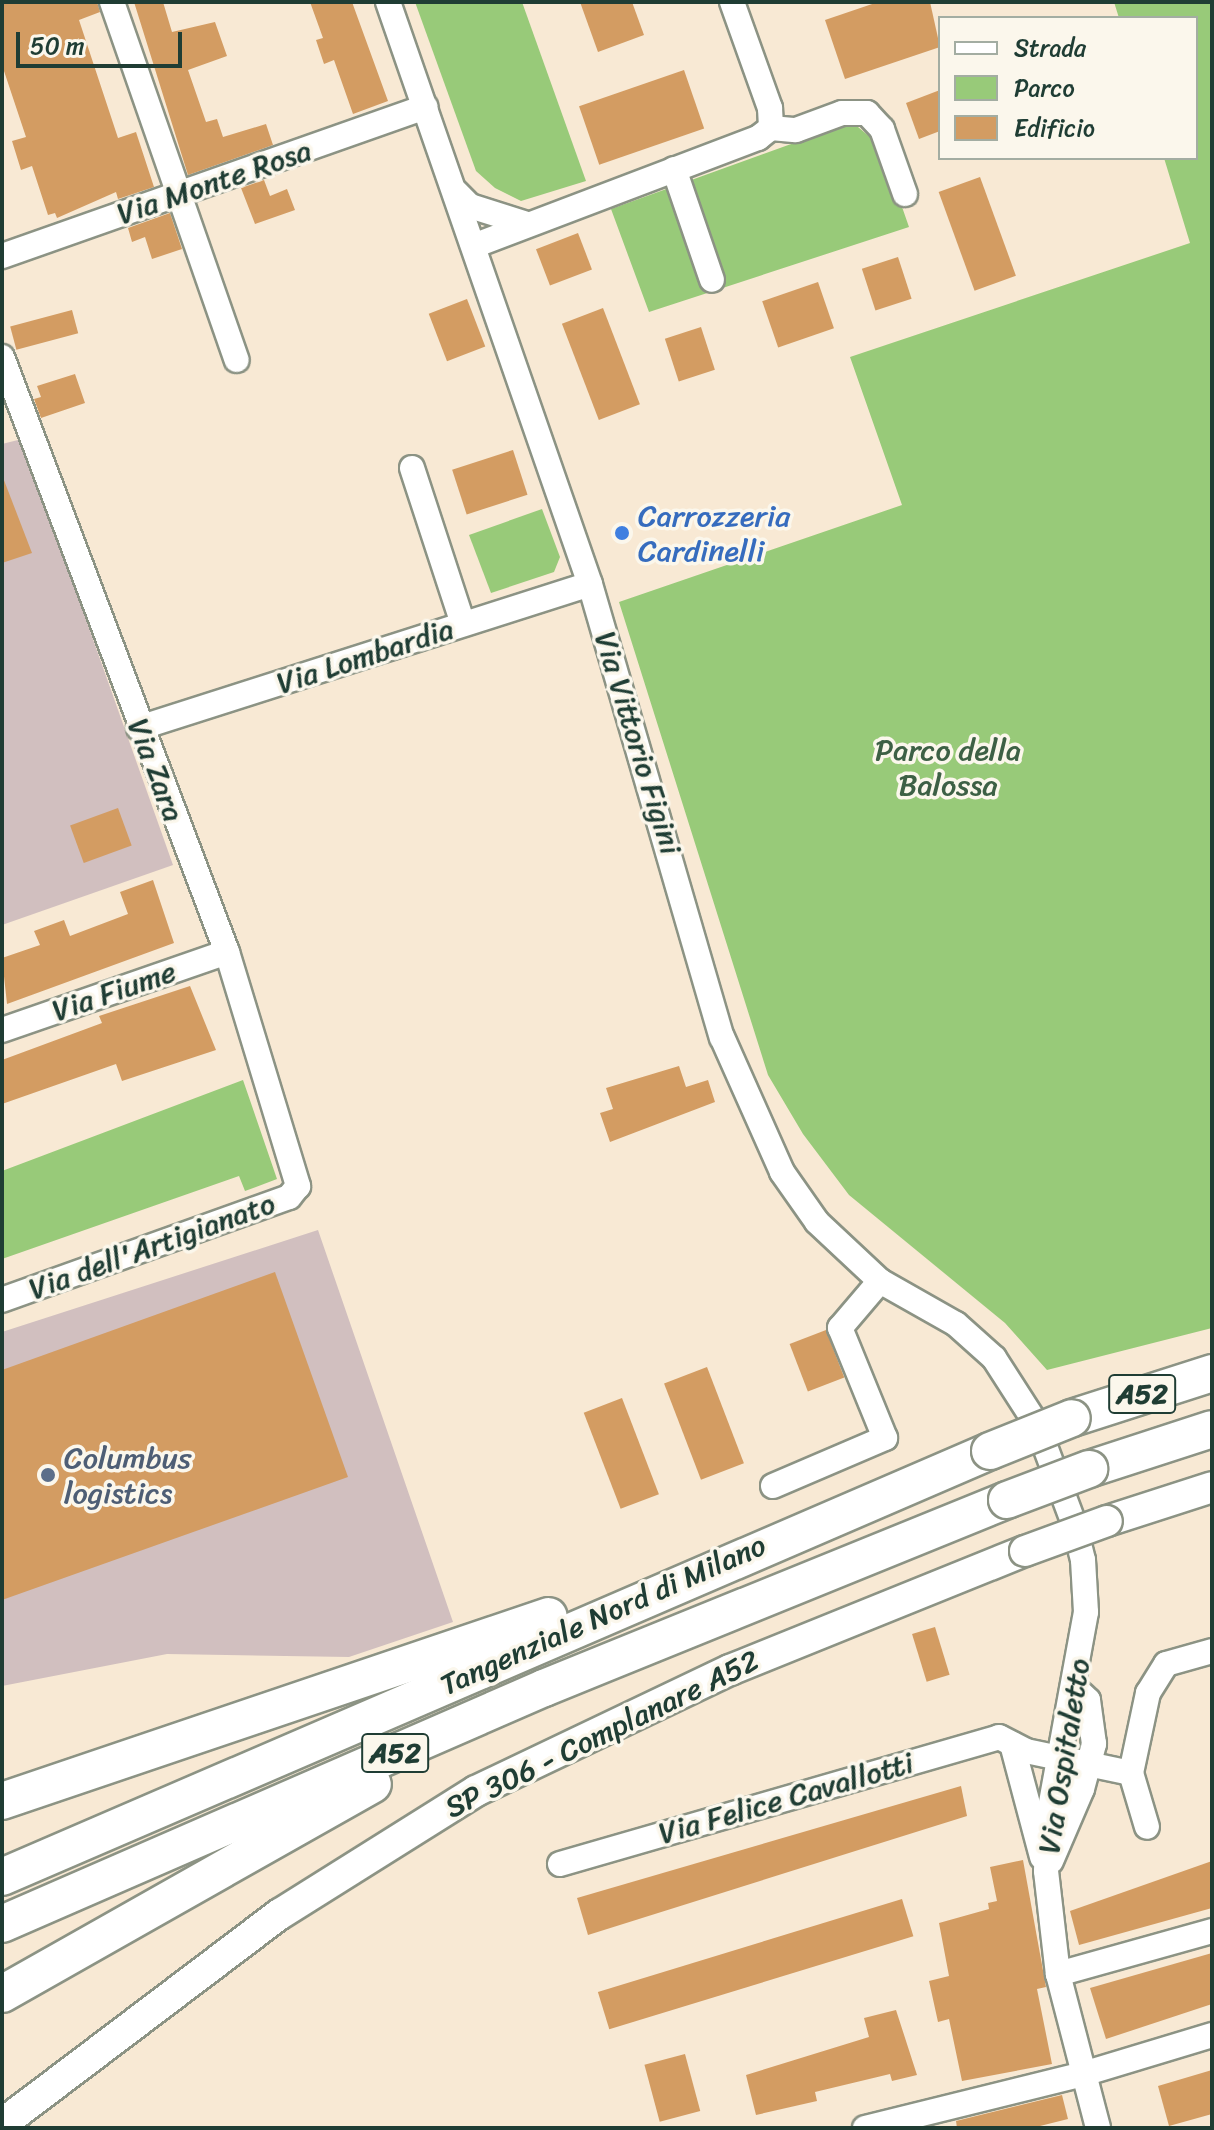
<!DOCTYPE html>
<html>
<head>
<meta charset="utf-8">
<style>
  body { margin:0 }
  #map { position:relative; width:1214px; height:2130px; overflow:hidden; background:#f8e9d4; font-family:Sriracha,sans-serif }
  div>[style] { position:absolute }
  .industrial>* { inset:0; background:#d1bfbf }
  .green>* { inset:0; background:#98ca79 }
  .building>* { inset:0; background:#d39c62; transform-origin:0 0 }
  .roads { filter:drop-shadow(2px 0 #8c9384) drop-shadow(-2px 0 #8c9384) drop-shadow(0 2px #8c9384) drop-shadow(0 -2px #8c9384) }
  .minor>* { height:24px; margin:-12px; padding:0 12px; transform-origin:12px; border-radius:12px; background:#fff }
  .major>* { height:30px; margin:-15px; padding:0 15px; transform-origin:15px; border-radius:15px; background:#fff }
  .highway>* { height:36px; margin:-18px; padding:0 18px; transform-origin:18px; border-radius:18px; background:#fff }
  .bridges { filter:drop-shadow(2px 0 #8c9384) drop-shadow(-2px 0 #8c9384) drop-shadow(0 2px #8c9384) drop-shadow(0 -2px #8c9384) }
  .major-bridge>* { height:30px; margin:-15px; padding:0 15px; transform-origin:15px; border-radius:15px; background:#fff }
  .highway-bridge>* { height:36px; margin:-18px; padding:0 18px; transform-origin:18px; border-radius:18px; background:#fff }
  .dots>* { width:22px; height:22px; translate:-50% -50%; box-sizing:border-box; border:4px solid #fbf7ec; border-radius:50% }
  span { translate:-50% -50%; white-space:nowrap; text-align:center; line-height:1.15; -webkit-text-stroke:7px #fbf7ec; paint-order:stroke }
  .shield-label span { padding:2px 6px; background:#fbf7ec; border:2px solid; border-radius:6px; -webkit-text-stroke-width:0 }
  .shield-label { font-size:28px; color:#1f3d34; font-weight:700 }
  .street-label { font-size:30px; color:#1f3d34 }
  .shop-label { font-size:30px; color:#366cbe }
  .left { translate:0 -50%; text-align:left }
  .park-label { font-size:30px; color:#3d6045 }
  .service-label { font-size:30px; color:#4e5e75 }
  .frame { position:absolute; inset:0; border:4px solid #1f3d34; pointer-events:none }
  .legend { position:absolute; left:938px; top:16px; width:260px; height:144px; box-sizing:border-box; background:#fbf7ec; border:2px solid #a3ada2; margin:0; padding:10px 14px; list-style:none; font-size:24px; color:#1f3d34 }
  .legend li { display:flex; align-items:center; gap:16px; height:40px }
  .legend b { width:40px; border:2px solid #a3ada2 }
  .scale { position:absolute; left:16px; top:32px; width:166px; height:36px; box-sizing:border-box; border:4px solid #1f3d34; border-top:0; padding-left:10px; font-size:24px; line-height:28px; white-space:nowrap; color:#1f3d34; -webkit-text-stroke:6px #fbf7ec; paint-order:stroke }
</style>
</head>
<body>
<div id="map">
  <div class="industrial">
    <div style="clip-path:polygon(22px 439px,173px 865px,2px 925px,2px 444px)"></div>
    <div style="clip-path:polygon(318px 1230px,453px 1622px,349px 1657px,167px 1654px,2px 1686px,2px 1332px)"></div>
  </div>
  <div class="green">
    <div style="clip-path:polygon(415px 2px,522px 2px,586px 181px,521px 201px,495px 188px,476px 171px)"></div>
    <div style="clip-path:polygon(1114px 2px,1212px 2px,1212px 1328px,1047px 1370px,1005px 1323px,849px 1195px,803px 1134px,768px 1075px,619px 602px,902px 505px,850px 357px,1190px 243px,1164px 158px,1196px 158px,1196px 18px,1119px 18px)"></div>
    <div style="clip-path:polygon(852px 122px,870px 137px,892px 199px,901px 204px,909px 227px,649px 312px,611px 209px)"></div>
    <div style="clip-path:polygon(542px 509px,560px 557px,554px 572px,491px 593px,469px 535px)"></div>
    <div style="clip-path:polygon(243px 1080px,277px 1179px,245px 1191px,239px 1176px,2px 1259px,2px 1171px)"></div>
  </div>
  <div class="building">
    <div style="clip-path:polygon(2px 2px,97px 2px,100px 12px,79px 20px,118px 138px,136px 132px,154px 187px,118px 199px,116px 192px,57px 218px,55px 213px,48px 215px,32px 166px,21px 170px,12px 141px,26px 137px,2px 65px)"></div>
    <div style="clip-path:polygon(134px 2px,163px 2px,172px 32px,215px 22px,227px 56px,188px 70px,206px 122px,217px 119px,223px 137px,266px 124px,273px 145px,188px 175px)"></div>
    <div style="clip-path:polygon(310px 2px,352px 2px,388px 101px,353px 114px,334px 60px,324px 64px,316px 40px,323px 38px)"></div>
    <div style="clip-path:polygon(580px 2px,632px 2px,644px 35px,598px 52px)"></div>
    <div style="clip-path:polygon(878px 2px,930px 2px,940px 47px,845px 79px,825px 20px)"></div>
    <div style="left:684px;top:70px;width:62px;height:111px;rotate:71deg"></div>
    <div style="clip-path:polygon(940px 90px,940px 131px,919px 139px,906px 103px)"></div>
    <div style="left:980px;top:177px;width:105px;height:44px;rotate:70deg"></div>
    <div style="clip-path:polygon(264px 180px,270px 196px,287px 189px,295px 210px,255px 224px,241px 188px)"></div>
    <div style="clip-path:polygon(170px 213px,182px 249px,152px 259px,145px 237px,132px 242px,128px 228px)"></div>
    <div style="left:578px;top:233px;width:39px;height:45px;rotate:69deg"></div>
    <div style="left:898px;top:257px;width:44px;height:38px;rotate:72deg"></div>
    <div style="left:818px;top:282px;width:49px;height:59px;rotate:71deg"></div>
    <div style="left:467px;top:299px;width:51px;height:41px;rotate:69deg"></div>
    <div style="left:603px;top:308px;width:103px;height:44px;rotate:69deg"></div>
    <div style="left:72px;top:310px;width:24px;height:64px;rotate:75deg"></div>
    <div style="left:701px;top:327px;width:45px;height:38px;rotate:72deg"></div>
    <div style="clip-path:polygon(75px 374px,85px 403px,41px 418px,34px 399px,41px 397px,37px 386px)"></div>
    <div style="left:513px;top:450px;width:47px;height:64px;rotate:72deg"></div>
    <div style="clip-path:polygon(2px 475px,32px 553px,2px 563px)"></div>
    <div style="left:118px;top:808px;width:40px;height:51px;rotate:70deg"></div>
    <div style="clip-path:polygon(153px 880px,174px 943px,7px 1004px,2px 958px,40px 945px,34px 931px,64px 920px,70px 936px,128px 914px,120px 892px)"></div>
    <div style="clip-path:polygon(190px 986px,216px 1050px,122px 1081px,116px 1064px,2px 1104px,2px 1060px,102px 1023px,99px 1016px)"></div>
    <div style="clip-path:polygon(679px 1066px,686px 1087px,708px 1080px,715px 1102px,610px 1142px,600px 1113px,613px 1109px,606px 1088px)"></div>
    <div style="clip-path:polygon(275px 1272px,348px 1477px,2px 1600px,2px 1370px)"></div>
    <div style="left:826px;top:1330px;width:51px;height:39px;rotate:69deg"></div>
    <div style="left:707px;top:1367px;width:103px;height:46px;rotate:69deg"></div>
    <div style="left:622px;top:1398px;width:103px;height:41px;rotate:69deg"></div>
    <div style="left:935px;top:1627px;width:50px;height:24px;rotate:73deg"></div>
    <div style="clip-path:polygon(961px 1786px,967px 1816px,588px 1935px,577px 1898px)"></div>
    <div style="clip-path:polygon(1023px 1860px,1046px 1987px,1037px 1989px,1052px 2064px,962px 2081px,949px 2019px,938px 2022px,929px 1981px,949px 1976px,939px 1923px,989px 1909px,988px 1903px,997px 1901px,990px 1867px)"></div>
    <div style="clip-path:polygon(1212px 1861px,1212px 1908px,1079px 1945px,1070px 1911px)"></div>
    <div style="left:902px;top:1899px;width:39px;height:318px;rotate:73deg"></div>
    <div style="clip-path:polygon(1212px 1953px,1212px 2004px,1106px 2039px,1090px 1988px)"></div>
    <div style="clip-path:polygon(896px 2010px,917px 2075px,892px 2081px,890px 2074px,815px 2092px,817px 2101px,756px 2115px,746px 2075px,869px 2037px,864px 2018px)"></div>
    <div style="left:685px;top:2054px;width:59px;height:42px;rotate:75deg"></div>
    <div style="clip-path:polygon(1212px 2070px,1212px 2114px,1169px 2126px,1158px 2086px)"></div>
    <div style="clip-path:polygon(1062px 2095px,1068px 2119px,1032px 2128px,957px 2128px,956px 2121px)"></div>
  </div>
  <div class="roads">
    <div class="minor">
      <div style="left:112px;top:2px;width:379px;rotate:70.8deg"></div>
      <div style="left:388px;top:2px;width:616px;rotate:70.86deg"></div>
      <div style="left:590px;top:584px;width:472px;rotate:73.8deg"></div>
      <div style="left:722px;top:1037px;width:148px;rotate:66deg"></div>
      <div style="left:782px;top:1172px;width:61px;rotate:55deg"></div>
      <div style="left:817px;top:1222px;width:86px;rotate:43.1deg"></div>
      <div style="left:880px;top:1281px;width:87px;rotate:29.5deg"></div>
      <div style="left:956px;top:1324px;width:51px;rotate:41.8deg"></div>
      <div style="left:994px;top:1358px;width:80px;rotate:57.3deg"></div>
      <div style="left:1037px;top:1425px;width:106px;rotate:69.5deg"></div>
      <div style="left:1074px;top:1524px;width:37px;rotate:76deg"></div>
      <div style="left:1083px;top:1560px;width:52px;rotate:86.7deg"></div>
      <div style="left:1086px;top:1612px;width:205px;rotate:100.4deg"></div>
      <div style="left:1049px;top:1814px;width:57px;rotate:93deg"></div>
      <div style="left:1046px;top:1871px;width:104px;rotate:83.4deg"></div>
      <div style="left:1058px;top:1974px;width:159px;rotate:75.4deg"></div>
      <div style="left:732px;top:2px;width:113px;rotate:70.3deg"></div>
      <div style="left:770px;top:108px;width:20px;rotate:87deg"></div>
      <div style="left:771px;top:128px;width:25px;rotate:5deg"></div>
      <div style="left:796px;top:130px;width:49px;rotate:-20.3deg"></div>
      <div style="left:842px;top:113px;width:25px"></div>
      <div style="left:867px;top:113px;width:22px;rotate:47deg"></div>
      <div style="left:882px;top:129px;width:69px;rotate:70.5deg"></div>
      <div style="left:674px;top:169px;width:117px;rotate:71.1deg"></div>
      <div style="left:456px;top:192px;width:20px;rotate:45deg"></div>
      <div style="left:470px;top:206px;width:57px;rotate:17.5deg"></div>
      <div style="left:476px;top:245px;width:302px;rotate:-20.8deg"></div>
      <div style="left:758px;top:138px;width:16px;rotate:-38deg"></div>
      <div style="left:2px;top:256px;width:449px;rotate:-19.4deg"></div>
      <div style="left:2px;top:357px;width:636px;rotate:69.29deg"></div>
      <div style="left:227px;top:952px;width:245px;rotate:73.1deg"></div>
      <div style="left:298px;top:1186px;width:14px;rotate:129deg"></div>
      <div style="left:289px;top:1197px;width:305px;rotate:160.3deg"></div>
      <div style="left:412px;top:468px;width:164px;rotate:71.9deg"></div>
      <div style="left:139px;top:728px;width:473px;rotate:-17.7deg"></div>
      <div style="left:2px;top:1030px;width:238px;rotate:-19.1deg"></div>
      <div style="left:773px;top:1486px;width:122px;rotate:-23.2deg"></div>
      <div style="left:885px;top:1438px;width:119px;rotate:-112.2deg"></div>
      <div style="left:840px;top:1328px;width:62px;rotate:-49.6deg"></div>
      <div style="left:1012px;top:1744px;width:117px;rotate:75.1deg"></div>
      <div style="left:1131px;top:1773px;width:82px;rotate:-78deg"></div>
      <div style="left:1148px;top:1693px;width:34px;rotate:-58deg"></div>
      <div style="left:1166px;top:1664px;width:48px;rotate:-15.8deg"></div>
      <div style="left:1051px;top:1861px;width:78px;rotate:-66.7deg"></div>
      <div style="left:1082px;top:1789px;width:47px;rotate:-75.1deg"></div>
      <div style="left:1094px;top:1744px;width:44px;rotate:-97.8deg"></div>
      <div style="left:1088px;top:1700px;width:19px;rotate:-137deg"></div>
      <div style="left:560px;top:1864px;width:457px;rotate:-16.1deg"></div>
      <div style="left:999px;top:1737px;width:30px;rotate:27deg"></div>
      <div style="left:1026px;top:1751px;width:107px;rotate:11.8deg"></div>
      <div style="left:1131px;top:1773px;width:56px;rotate:73.5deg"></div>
      <div style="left:1058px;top:1974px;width:160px;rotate:-15.6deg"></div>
      <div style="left:865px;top:2128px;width:225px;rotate:-13.9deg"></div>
      <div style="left:1083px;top:2074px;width:135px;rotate:-16.8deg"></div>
    </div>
    <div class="major">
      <div style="left:1107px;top:1521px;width:110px;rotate:-17.9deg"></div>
      <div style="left:2px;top:2124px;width:348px;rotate:-37.1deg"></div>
      <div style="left:280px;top:1914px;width:231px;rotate:-32.1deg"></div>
      <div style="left:476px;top:1791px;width:281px;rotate:-25.5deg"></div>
      <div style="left:730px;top:1670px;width:318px;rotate:-22deg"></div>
    </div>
    <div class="highway">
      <div style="left:1072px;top:1418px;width:147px;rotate:-17.8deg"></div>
      <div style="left:1089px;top:1469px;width:129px;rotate:-18deg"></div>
      <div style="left:2px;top:1801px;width:577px;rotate:-18.69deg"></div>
      <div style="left:2px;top:1877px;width:1076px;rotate:-23.32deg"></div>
      <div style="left:2px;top:1924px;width:591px;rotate:-23.53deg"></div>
      <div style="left:544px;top:1688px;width:500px;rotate:-22.1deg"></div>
      <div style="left:2px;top:1994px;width:426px;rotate:-29.5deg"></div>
    </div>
  </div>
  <div class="bridges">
    <div class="major-bridge">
      <div style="left:1025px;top:1551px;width:87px;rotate:-20.1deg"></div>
    </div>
    <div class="highway-bridge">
      <div style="left:990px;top:1451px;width:88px;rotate:-21.9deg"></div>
      <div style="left:1007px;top:1500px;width:88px;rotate:-20.7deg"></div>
    </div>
  </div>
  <div class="dots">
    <div style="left:622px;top:533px;background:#3f7fe0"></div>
    <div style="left:48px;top:1475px;background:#5c6f8a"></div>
  </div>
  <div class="shield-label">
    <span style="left:1142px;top:1394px">A52</span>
    <span style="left:395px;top:1753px">A52</span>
  </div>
  <div class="street-label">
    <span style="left:214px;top:182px;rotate:-19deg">Via Monte Rosa</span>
    <span style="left:365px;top:656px;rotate:-18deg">Via Lombardia</span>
    <span style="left:638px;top:743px;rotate:73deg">Via Vittorio Figini</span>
    <span style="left:156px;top:770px;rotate:69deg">Via Zara</span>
    <span style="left:114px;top:991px;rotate:-19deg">Via Fiume</span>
    <span style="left:152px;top:1246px;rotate:-20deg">Via dell'Artigianato</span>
    <span style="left:603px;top:1615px;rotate:-24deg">Tangenziale Nord di Milano</span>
    <span style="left:602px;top:1734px;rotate:-26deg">SP 306 - Complanare A52</span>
    <span style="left:1064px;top:1756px;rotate:-81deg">Via Ospitaletto</span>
    <span style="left:786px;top:1798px;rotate:-16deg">Via Felice Cavallotti</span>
  </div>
  <div class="shop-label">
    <span class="left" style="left:638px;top:533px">Carrozzeria<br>Cardinelli</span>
  </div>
  <div class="park-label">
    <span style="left:948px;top:767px">Parco della<br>Balossa</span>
  </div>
  <div class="service-label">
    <span class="left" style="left:64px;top:1475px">Columbus<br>logistics</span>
  </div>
  <div class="frame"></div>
  <ul class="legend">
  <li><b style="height:10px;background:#fff"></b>Strada</li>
  <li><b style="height:22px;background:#98ca79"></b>Parco</li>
  <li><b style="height:22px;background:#d39c62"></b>Edificio</li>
  </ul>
  <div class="scale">50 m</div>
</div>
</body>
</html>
